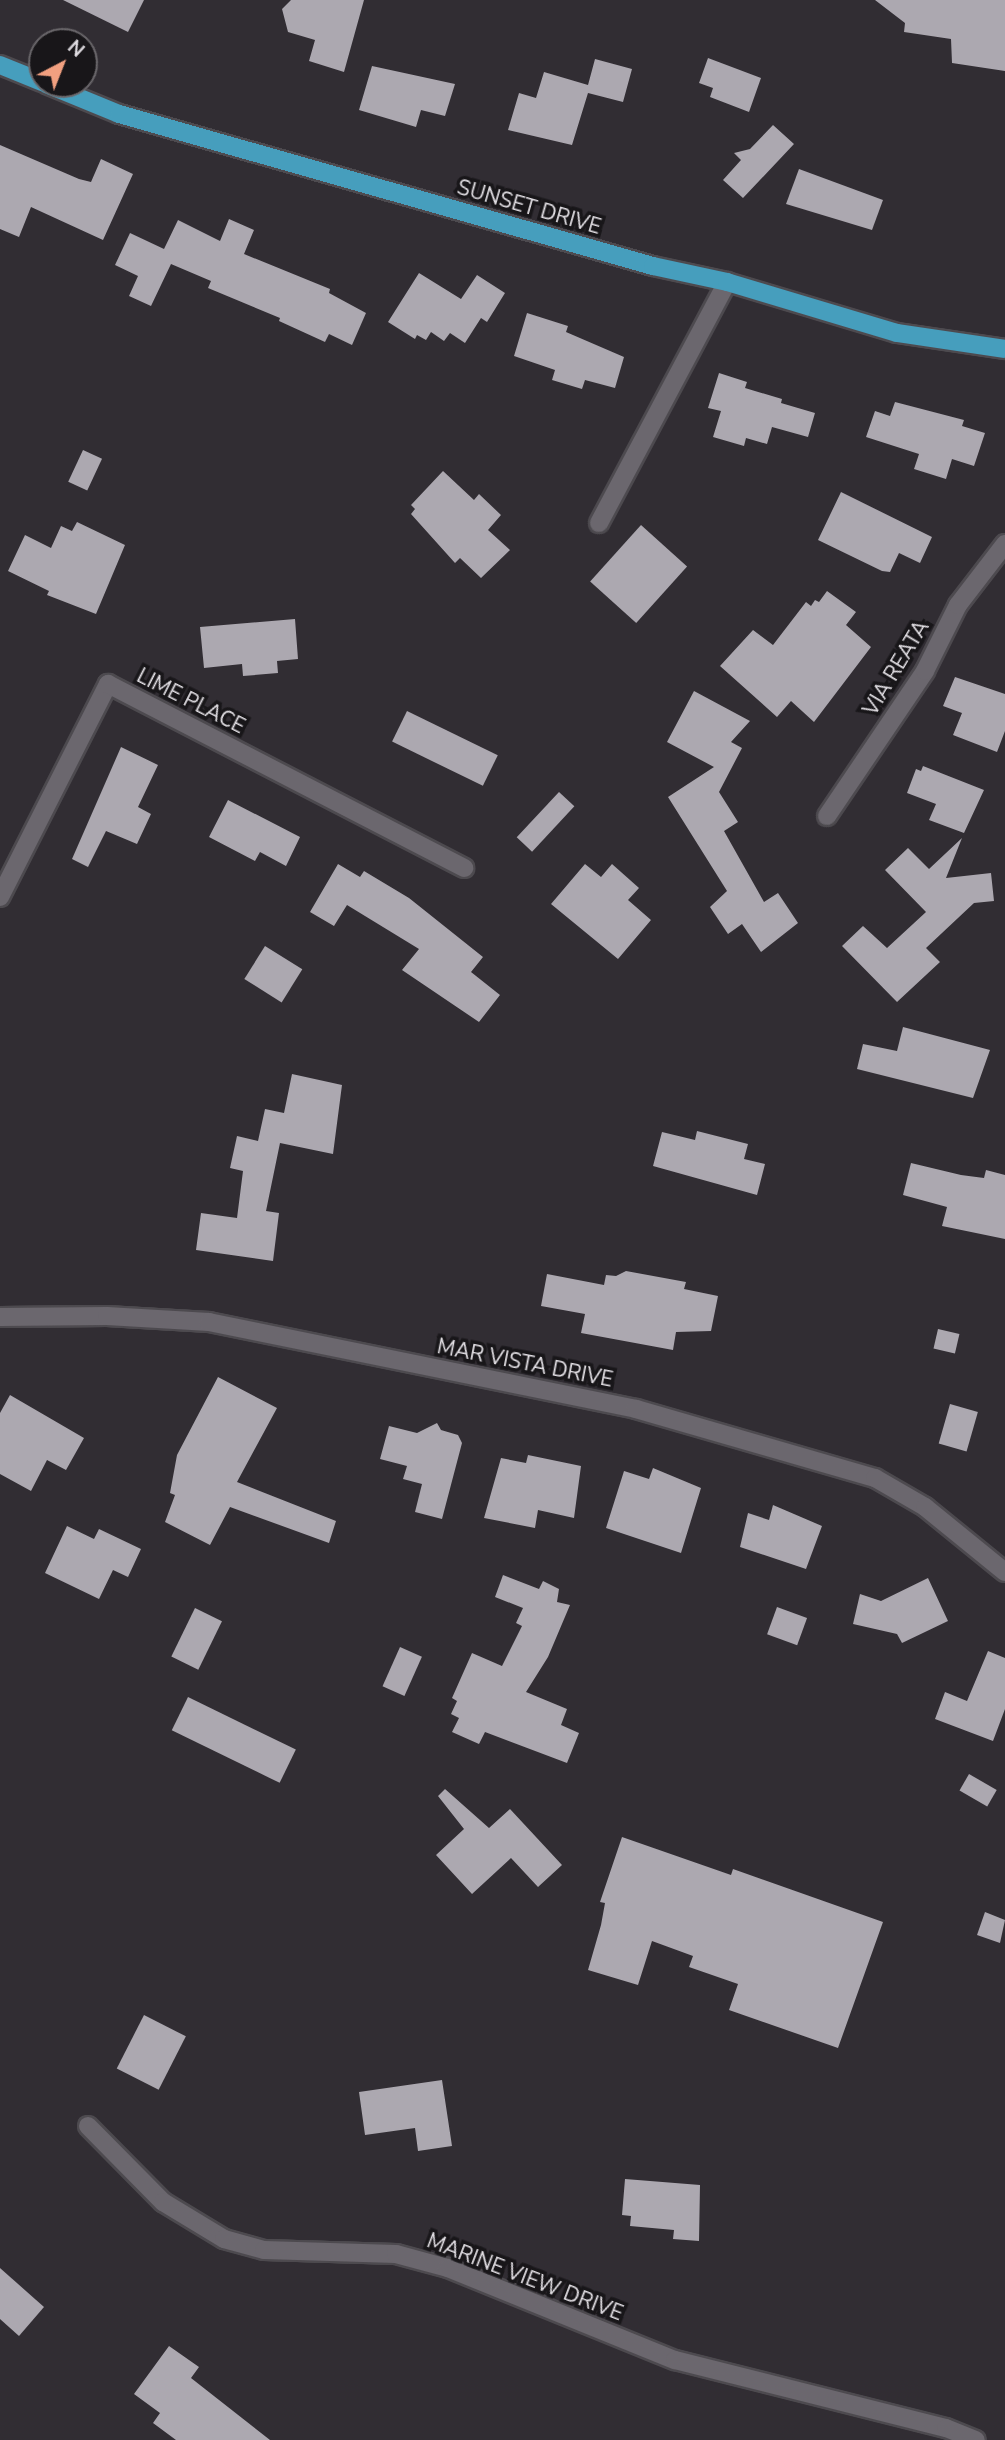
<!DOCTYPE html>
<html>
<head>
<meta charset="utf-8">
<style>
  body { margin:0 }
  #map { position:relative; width:1005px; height:2440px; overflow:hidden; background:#312d33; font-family:"Nunito Sans",sans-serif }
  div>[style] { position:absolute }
  .building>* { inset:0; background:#aca8b0; transform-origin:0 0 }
  .roads { filter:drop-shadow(2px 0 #4d4a4f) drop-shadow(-2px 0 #4d4a4f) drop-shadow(0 2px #4d4a4f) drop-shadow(0 -2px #4d4a4f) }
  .minor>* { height:18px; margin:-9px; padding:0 9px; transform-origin:9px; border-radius:9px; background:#6b676e }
  .major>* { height:18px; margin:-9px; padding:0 9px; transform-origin:9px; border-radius:9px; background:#469ebd }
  span { translate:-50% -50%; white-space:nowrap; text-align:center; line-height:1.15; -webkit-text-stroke:7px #181619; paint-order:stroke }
  .street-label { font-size:21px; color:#e2dfe4 }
  .north { position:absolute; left:28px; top:28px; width:70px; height:70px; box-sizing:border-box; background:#181619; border:2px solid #69666a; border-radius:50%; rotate:42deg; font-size:19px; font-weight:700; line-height:28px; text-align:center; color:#e2dfe4 }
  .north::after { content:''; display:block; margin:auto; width:24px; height:32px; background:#f2a080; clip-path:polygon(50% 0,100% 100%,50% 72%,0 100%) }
</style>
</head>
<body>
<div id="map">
  <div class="building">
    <div style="clip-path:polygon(63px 0,144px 0,128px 32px)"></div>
    <div style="clip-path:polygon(291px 0,364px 0,344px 72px,309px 61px,315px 40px,288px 32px,282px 9px)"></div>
    <div style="clip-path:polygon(875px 0,1005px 0,1005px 71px,952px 63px,951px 39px,904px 32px,905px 23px)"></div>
    <div style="clip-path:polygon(708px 58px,761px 78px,749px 112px,710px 97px,713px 88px,699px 83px)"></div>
    <div style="clip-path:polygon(595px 59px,632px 69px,623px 102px,588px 93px,572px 145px,508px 130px,519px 93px,536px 98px,544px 72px,588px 85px)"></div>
    <div style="clip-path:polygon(372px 66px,455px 84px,445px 116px,421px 110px,416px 127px,359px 110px)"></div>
    <div style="clip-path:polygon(773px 125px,794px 144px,743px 198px,723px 180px,741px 160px,734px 153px,750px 149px)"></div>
    <div style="clip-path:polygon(0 145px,79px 179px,91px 182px,101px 159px,133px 174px,103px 240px,31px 207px,19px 237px,0 229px)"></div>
    <div style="clip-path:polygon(799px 169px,883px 200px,872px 230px,786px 204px)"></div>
    <div style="clip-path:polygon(229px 219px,254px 230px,244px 254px,330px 289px,329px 293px,366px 313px,352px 345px,329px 334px,325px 342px,279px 321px,280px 318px,208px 288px,211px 281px,171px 264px,151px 306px,129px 296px,138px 276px,115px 265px,130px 233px,164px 249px,178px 220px,220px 241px)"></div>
    <div style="clip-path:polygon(419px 273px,461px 299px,477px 275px,505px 293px,487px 322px,481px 318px,465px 343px,450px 333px,444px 341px,431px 332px,426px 340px,417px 335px,415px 339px,388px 322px)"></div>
    <div style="clip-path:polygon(527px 313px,568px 326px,566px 332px,624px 357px,615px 388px,585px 380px,582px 389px,552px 380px,555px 370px,514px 356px)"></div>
    <div style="clip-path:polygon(719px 373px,747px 382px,745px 388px,782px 399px,781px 403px,815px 413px,808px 437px,772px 427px,767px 444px,746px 438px,744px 446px,713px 437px,721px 411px,708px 408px)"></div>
    <div style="clip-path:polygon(895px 402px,964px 420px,962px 426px,985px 433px,974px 466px,952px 459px,946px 479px,914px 469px,919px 454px,866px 437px,875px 411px,890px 416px)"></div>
    <div style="left:83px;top:450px;width:21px;height:35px;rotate:25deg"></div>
    <div style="clip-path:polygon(443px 471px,474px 500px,479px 494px,501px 515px,488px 530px,510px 550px,481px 578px,460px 558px,455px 563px,411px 514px,415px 509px,411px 505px)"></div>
    <div style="clip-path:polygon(841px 492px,932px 537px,920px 563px,899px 553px,890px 572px,882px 571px,818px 540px)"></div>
    <div style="clip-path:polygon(77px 522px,125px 545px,96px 614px,47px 595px,49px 591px,8px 571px,25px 535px,51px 548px,61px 526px,72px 531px)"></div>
    <div style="left:641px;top:525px;width:62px;height:76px;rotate:42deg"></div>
    <div style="clip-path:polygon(827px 591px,856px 612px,846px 625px,871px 647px,814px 722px,791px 701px,777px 717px,720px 666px,753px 630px,773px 645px,806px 602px,811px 606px,815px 600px,819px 602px)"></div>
    <div style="clip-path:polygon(295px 619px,298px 659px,277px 661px,278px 673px,243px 676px,242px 664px,204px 668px,200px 627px)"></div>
    <div style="clip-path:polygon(955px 677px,1005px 694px,1005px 731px,997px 752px,953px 735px,962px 713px,943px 706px)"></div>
    <div style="clip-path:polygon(694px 691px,750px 721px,731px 742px,742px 748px,719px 792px,738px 822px,724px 831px,764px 902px,778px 893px,798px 923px,761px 952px,742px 924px,728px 934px,710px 907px,727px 891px,668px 797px,714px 767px,667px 742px)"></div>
    <div style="left:407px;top:711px;width:101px;height:34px;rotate:26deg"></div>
    <div style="clip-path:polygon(121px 747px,158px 765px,138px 807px,151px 814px,137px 844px,106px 831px,88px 867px,72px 859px)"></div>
    <div style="clip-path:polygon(923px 766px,984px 790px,964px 833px,929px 820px,936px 804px,907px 793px,916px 769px,921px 771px)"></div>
    <div style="left:559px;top:792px;width:21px;height:62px;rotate:43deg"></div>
    <div style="clip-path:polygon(228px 800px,300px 837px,286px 866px,260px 852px,255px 861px,209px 837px)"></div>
    <div style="clip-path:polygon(962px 838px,946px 878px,991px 873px,994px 901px,974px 903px,926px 948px,940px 962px,897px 1002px,842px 946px,863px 926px,887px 948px,926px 912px,885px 870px,908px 848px,929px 869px)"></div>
    <div style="clip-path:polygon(338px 864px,360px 877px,364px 871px,409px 898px,483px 957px,471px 972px,500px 995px,479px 1022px,402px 970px,419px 949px,347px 905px,334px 926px,310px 912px)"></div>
    <div style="clip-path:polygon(585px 864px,601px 877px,612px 864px,639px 888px,628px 900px,651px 920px,618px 959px,551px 904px)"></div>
    <div style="left:265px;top:946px;width:44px;height:39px;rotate:32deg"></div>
    <div style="clip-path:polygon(903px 1027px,990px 1050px,973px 1098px,857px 1069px,863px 1044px,897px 1051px)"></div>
    <div style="clip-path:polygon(292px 1074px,342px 1085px,333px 1154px,280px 1143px,266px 1211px,279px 1213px,273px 1261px,196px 1250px,201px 1213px,237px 1218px,243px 1171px,230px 1168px,237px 1136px,258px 1141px,265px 1109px,284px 1113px)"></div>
    <div style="clip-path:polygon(697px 1131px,748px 1144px,744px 1159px,765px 1164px,757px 1195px,653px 1166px,662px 1132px,695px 1140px)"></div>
    <div style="clip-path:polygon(911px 1163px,961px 1175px,984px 1178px,986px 1170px,1005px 1175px,1005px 1239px,942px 1226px,947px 1207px,903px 1195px)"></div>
    <div style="clip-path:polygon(626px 1271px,686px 1282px,684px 1289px,718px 1296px,711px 1331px,676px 1332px,673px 1350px,581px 1333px,585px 1314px,541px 1306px,547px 1274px,604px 1285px,606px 1275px,616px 1276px)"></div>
    <div style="left:938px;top:1329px;width:22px;height:20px;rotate:13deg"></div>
    <div style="clip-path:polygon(218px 1377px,277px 1408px,237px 1482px,336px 1521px,329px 1543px,230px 1507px,210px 1545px,165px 1522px,175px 1495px,170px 1493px,177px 1455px)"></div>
    <div style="clip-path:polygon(10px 1395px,84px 1438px,66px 1470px,47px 1460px,31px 1491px,0 1474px,0 1413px)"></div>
    <div style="left:950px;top:1404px;width:29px;height:41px;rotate:16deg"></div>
    <div style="clip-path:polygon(437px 1423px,441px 1430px,458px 1435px,462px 1443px,442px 1519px,415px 1512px,422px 1484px,403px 1479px,407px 1466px,380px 1459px,389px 1426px,417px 1433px)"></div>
    <div style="clip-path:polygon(528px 1455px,581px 1466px,574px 1518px,538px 1510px,535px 1528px,484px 1518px,501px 1458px,526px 1463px)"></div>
    <div style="clip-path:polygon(653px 1468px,701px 1488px,681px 1553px,606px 1528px,624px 1471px,649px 1479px)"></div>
    <div style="clip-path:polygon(773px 1505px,822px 1526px,806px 1569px,740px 1547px,748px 1513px,769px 1520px)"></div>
    <div style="clip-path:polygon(67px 1526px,94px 1539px,99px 1529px,141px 1549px,128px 1577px,113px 1570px,99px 1599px,45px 1573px)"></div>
    <div style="clip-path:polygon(503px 1575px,539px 1589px,543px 1581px,559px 1589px,557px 1602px,570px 1605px,548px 1657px,526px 1692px,567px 1709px,561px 1725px,579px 1733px,567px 1763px,485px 1732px,479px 1744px,452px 1732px,459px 1718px,451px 1714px,457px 1701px,452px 1698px,472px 1653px,502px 1666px,522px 1626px,516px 1623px,523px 1608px,495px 1597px)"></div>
    <div style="clip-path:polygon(928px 1578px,948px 1621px,902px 1643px,897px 1634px,853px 1624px,860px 1594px,881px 1601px)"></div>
    <div style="left:777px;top:1607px;width:32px;height:29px;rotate:20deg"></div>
    <div style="left:195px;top:1608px;width:30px;height:54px;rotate:26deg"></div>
    <div style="left:400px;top:1647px;width:24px;height:43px;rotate:24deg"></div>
    <div style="clip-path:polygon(988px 1651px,1005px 1658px,1005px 1709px,993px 1741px,935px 1719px,945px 1692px,967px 1701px)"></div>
    <div style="left:188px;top:1697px;width:120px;height:37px;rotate:26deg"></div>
    <div style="left:969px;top:1774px;width:32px;height:19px;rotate:30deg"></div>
    <div style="clip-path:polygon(445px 1789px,489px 1828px,510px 1809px,562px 1865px,538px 1887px,511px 1858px,472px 1894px,436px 1855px,464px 1829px,438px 1796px)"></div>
    <div style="clip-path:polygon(622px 1837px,731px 1875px,733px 1869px,883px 1922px,838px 2048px,729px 2010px,738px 1984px,689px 1967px,693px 1956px,652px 1941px,638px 1985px,588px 1970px,601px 1925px,605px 1903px,600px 1902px)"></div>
    <div style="clip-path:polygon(985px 1912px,1005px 1920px,1000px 1943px,977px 1935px)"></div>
    <div style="left:144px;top:2015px;width:47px;height:60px;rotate:27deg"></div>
    <div style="clip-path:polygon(442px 2080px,452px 2146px,418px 2151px,415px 2128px,365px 2135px,359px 2092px)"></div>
    <div style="clip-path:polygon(625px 2179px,700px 2185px,699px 2241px,673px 2239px,674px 2230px,630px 2226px,631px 2216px,622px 2215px)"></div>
    <div style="clip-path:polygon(0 2268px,44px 2307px,19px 2336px,0 2319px)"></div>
    <div style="clip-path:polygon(169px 2346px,199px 2367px,191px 2378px,270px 2440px,176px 2440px,153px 2423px,160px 2413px,134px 2394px)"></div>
  </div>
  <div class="roads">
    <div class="minor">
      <div style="left:599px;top:523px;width:273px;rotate:-62deg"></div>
      <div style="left:827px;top:816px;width:175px;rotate:-55.9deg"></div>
      <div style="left:925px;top:671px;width:74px;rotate:-63.4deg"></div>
      <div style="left:958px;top:605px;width:77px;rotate:-52.4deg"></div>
      <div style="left:0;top:897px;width:239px;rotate:-63.1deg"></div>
      <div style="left:108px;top:684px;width:401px;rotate:27.3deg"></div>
      <div style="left:0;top:1317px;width:107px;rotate:-0.5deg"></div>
      <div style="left:107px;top:1316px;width:102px;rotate:3.4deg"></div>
      <div style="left:209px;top:1322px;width:436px;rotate:11.5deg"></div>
      <div style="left:636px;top:1409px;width:249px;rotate:16.1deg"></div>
      <div style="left:875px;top:1478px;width:58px;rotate:30.1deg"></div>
      <div style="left:925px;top:1507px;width:103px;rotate:39.1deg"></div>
      <div style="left:88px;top:2126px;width:107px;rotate:45.4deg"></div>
      <div style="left:163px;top:2202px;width:71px;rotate:31.2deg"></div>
      <div style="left:224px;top:2239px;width:41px;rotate:15.4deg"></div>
      <div style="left:264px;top:2250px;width:132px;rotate:1.7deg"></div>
      <div style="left:396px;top:2254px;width:54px;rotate:15.1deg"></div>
      <div style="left:448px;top:2268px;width:245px;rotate:22.1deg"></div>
      <div style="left:675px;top:2360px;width:279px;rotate:14.1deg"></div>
      <div style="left:946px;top:2428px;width:32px;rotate:22deg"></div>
    </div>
    <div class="major">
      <div style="left:0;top:65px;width:45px;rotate:22deg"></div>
      <div style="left:46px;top:84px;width:79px;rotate:22.3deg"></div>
      <div style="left:119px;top:114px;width:555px;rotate:15.89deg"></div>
      <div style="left:653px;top:266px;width:76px;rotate:12.2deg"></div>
      <div style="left:727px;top:282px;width:177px;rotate:16.7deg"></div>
      <div style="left:897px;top:333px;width:109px;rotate:8.4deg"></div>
    </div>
  </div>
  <div class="street-label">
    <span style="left:529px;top:207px;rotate:16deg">SUNSET DRIVE</span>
    <span style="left:896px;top:668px;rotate:-59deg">VIA REATA</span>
    <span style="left:191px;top:701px;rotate:27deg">LIME PLACE</span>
    <span style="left:525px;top:1363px;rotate:11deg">MAR VISTA DRIVE</span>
    <span style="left:525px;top:2277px;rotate:21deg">MARINE VIEW DRIVE</span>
  </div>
  <div class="north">N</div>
</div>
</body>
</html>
